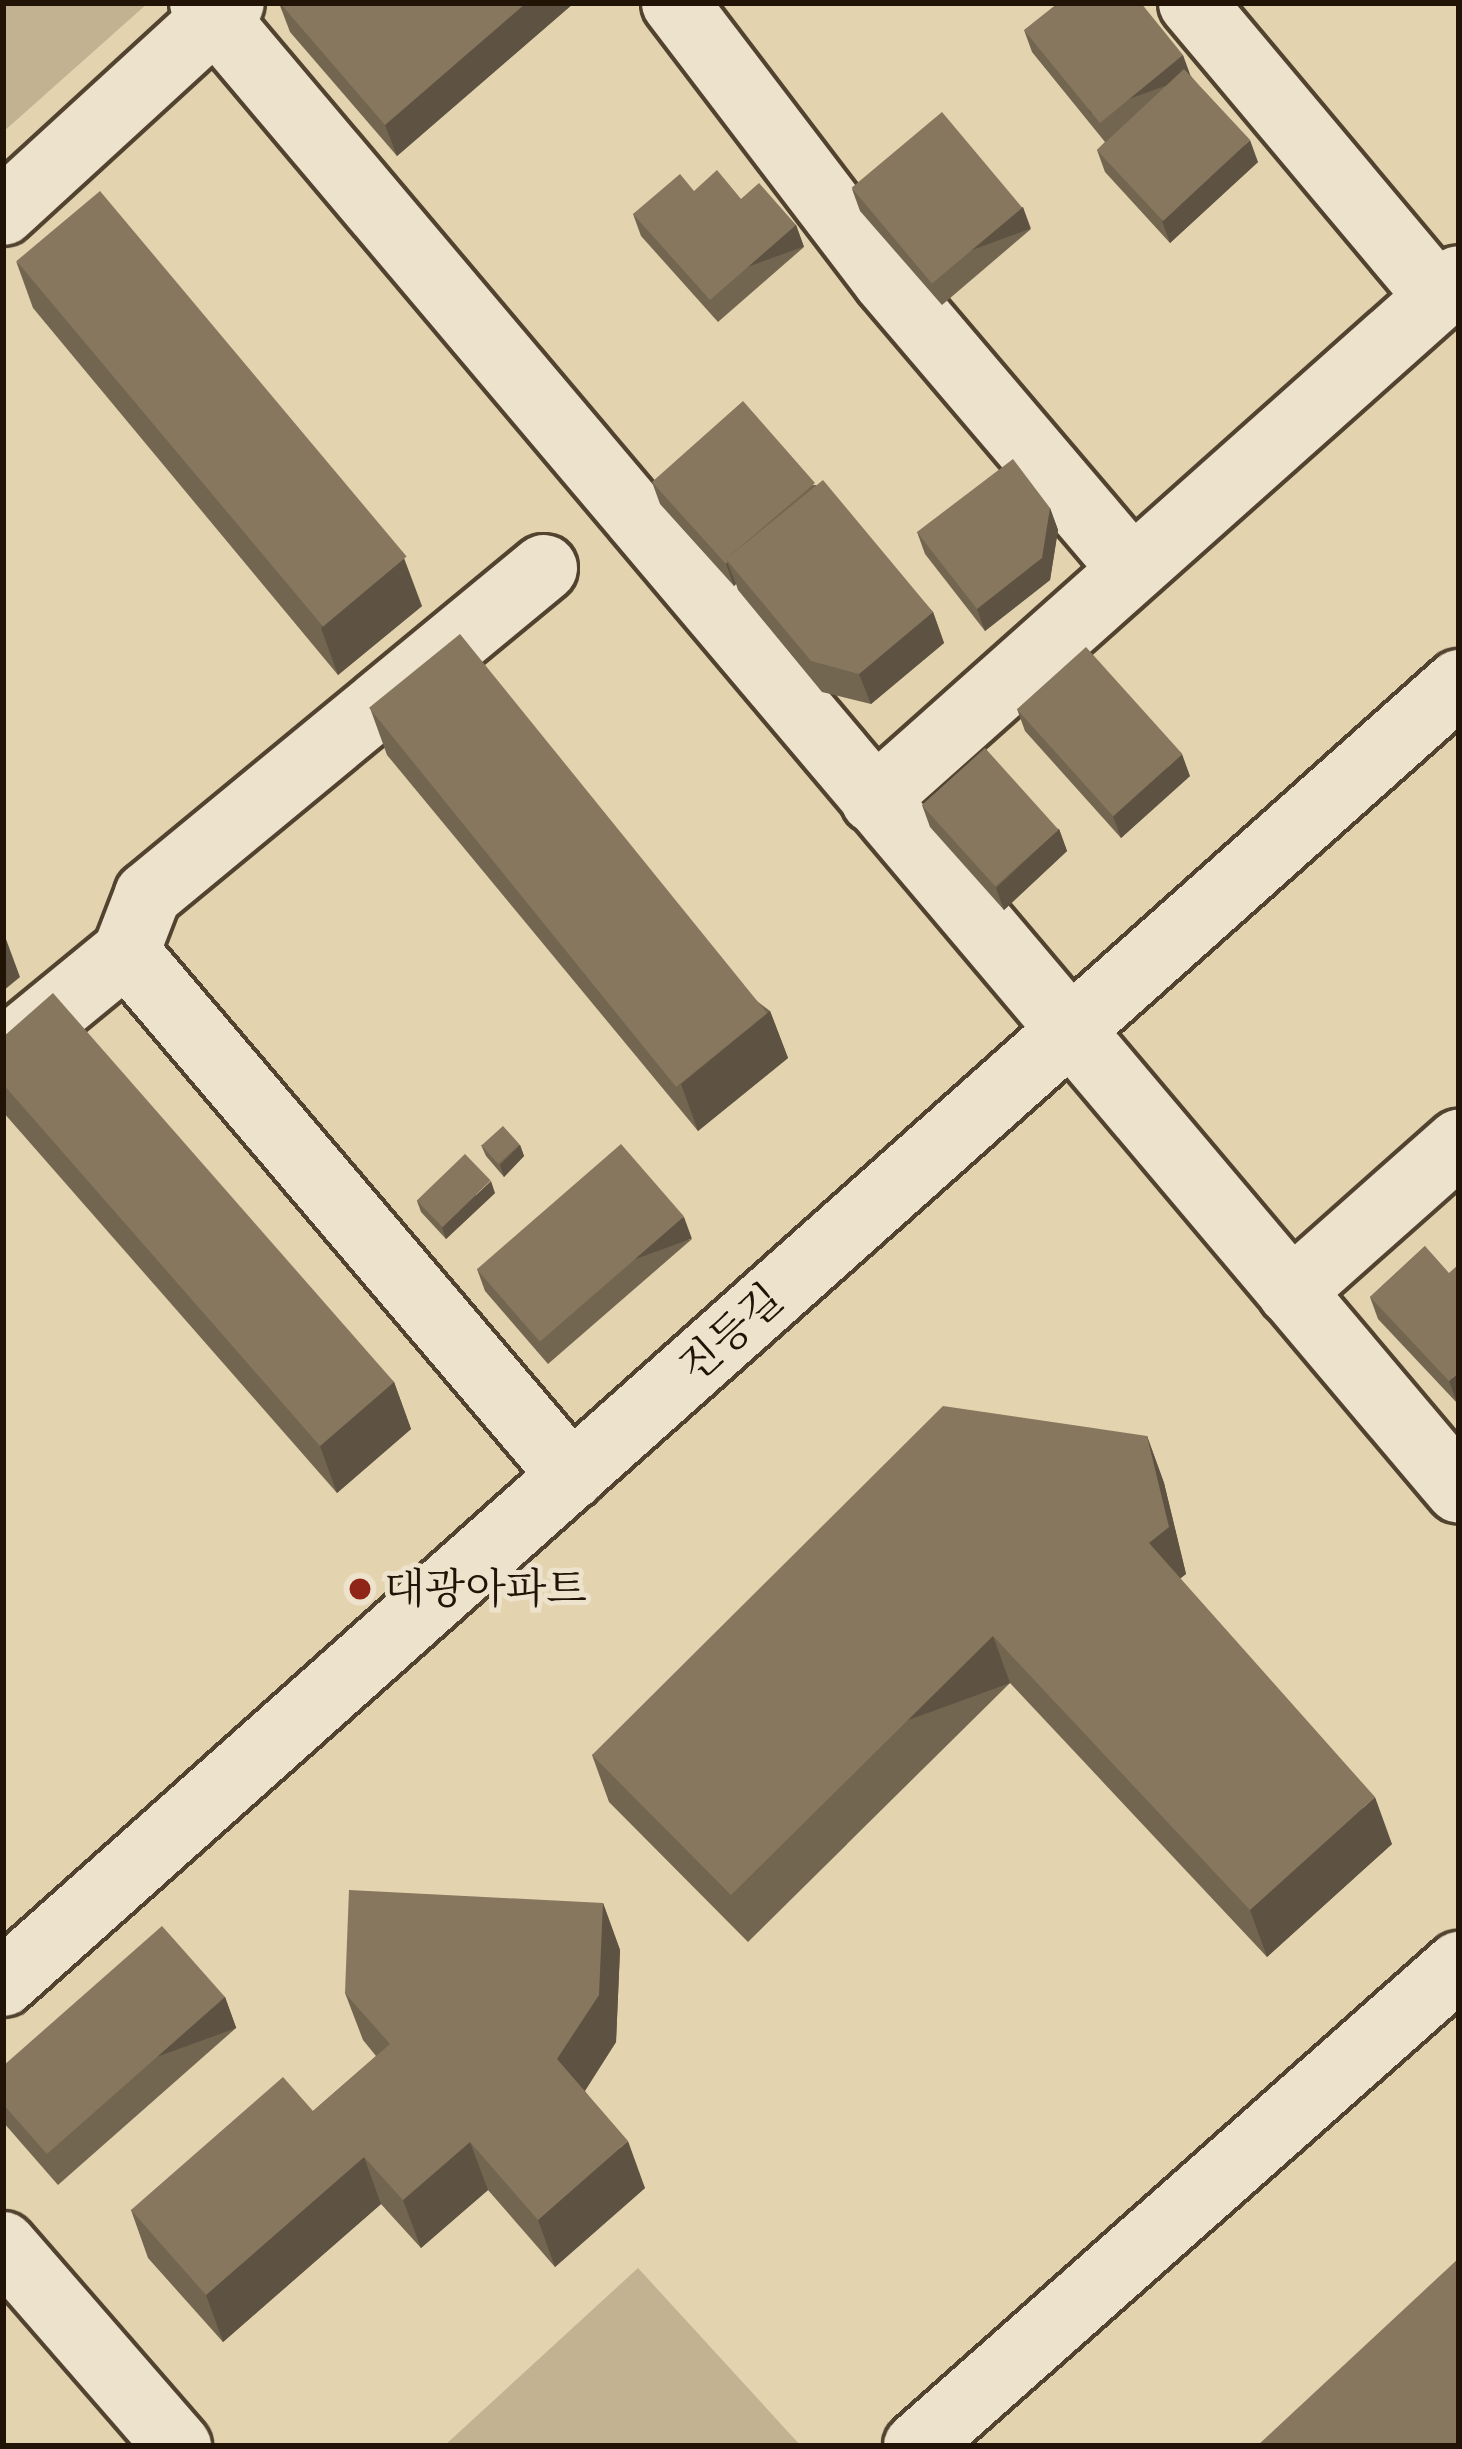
<!DOCTYPE html>
<html>
<head>
<meta charset="utf-8">
<style>
  body { margin:0 }
  #map { position:relative; width:1462px; height:2449px; overflow:hidden; background:#e3d3af; font-family:Alegreya,"Noto Serif KR",serif }
  div>[style] { position:absolute }
  .green>* { inset:0; background:#c2b292 }
  .roads { filter:drop-shadow(3px 0 #524330) drop-shadow(-3px 0 #524330) drop-shadow(0 3px #524330) drop-shadow(0 -3px #524330) }
  .street>* { height:66px; margin:-33px; padding:0 33px; transform-origin:33px; border-radius:33px; background:#ede2cb }
  .secondary>* { height:66px; margin:-33px; padding:0 33px; transform-origin:33px; border-radius:33px; background:#ede2cb }
  .wall>* { inset:0; background:#736651 }
  .shaded-wall>* { inset:0; background:#5e5342; transform-origin:0 0 }
  .building>* { inset:0; background:#86775e; transform-origin:0 0 }
  .dots>* { width:33px; height:33px; translate:-50% -50%; box-sizing:border-box; border:6px solid #ede2cb; border-radius:50% }
  span { translate:-50% -50%; white-space:nowrap; text-align:center; line-height:1.15; -webkit-text-stroke:10px #ede2cb; paint-order:stroke }
  .street-label { font-size:42px; color:#211306 }
  .poi-label { font-size:42px; color:#211306 }
  .left { translate:0 -50%; text-align:left }
  .frame { position:absolute; inset:0; border:6px solid #211306; pointer-events:none }
</style>
</head>
<body>
<div id="map">
  <div class="green">
    <div style="clip-path:polygon(3px 3px,148px 3px,3px 132px)"></div>
    <div style="clip-path:polygon(638px 2268px,801px 2446px,444px 2446px)"></div>
  </div>
  <div class="roads">
    <div class="street">
      <div style="left:203px;top:3px;width:1946px;rotate:49.81deg"></div>
      <div style="left:675px;top:3px;width:348px;rotate:52.7deg"></div>
      <div style="left:886px;top:280px;width:380px;rotate:49.6deg"></div>
      <div style="left:1192px;top:3px;width:384px;rotate:50deg"></div>
      <div style="left:3px;top:212px;width:309px;rotate:-42.5deg"></div>
      <div style="left:544px;top:568px;width:514px;rotate:140.45deg"></div>
      <div style="left:148px;top:895px;width:61px;rotate:111.1deg"></div>
      <div style="left:126px;top:952px;width:688px;rotate:49.6deg"></div>
      <div style="left:874px;top:800px;width:783px;rotate:-41.69deg"></div>
      <div style="left:3px;top:1053px;width:159px;rotate:-39.4deg"></div>
      <div style="left:1291px;top:1292px;width:225px;rotate:-41.6deg"></div>
      <div style="left:3px;top:2245px;width:267px;rotate:49deg"></div>
      <div style="left:917px;top:2446px;width:725px;rotate:-41.59deg"></div>
    </div>
    <div class="secondary">
      <div style="left:3px;top:1983px;width:1952px;rotate:-41.76deg"></div>
    </div>
  </div>
  <div class="wall">
    <div style="clip-path:polygon(279px 3px,574px 3px,397px 156px,290px 32px)"></div>
    <div style="clip-path:polygon(1024px 30px,1191px 76px,1258px 162px,1170px 243px,1105px 172px,1097px 150px,1105px 142px,1032px 52px)"></div>
    <div style="clip-path:polygon(852px 189px,1031px 229px,942px 305px,860px 211px)"></div>
    <div style="clip-path:polygon(694px 191px,741px 199px,796px 225px,804px 247px,718px 322px,641px 236px,633px 214px)"></div>
    <div style="clip-path:polygon(16px 261px,422px 606px,338px 675px,33px 308px)"></div>
    <div style="clip-path:polygon(652px 482px,816px 485px,933px 612px,944px 643px,871px 704px,822px 692px,738px 590px,736px 584px,734px 586px,660px 504px)"></div>
    <div style="clip-path:polygon(1050px 508px,1058px 530px,1050px 580px,985px 631px,925px 554px,917px 532px)"></div>
    <div style="clip-path:polygon(370px 708px,770px 1011px,788px 1058px,698px 1131px,387px 755px)"></div>
    <div style="clip-path:polygon(1017px 709px,1190px 776px,1121px 838px,1025px 731px)"></div>
    <div style="clip-path:polygon(922px 805px,1059px 829px,1067px 851px,1004px 910px,930px 827px)"></div>
    <div style="clip-path:polygon(3px 1037px,394px 1382px,411px 1429px,337px 1493px,3px 1112px)"></div>
    <div style="clip-path:polygon(481px 1145px,520px 1145px,524px 1156px,504px 1177px,486px 1156px)"></div>
    <div style="clip-path:polygon(495px 1193px,446px 1239px,421px 1212px,417px 1201px)"></div>
    <div style="clip-path:polygon(692px 1239px,548px 1364px,485px 1291px,477px 1269px)"></div>
    <div style="clip-path:polygon(1425px 1246px,1457px 1403px,1378px 1319px,1370px 1297px)"></div>
    <div style="clip-path:polygon(1147px 1436px,1164px 1483px,1186px 1574px,1180px 1578px,1392px 1844px,1267px 1957px,1010px 1683px,748px 1942px,609px 1802px,592px 1755px)"></div>
    <div style="clip-path:polygon(603px 1903px,620px 1950px,616px 2042px,585px 2091px,645px 2188px,555px 2267px,488px 2190px,421px 2248px,381px 2204px,223px 2342px,148px 2258px,131px 2210px,313px 2111px,376px 2056px,363px 2040px,345px 1993px)"></div>
    <div style="clip-path:polygon(225px 1997px,236px 2028px,58px 2185px,3px 2122px,3px 2066px)"></div>
  </div>
  <div class="shaded-wall">
    <div style="clip-path:polygon(526px 3px,574px 3px,397px 156px,385px 125px)"></div>
    <div style="left:1183px;top:55px;width:23px;height:107px;rotate:70deg"></div>
    <div style="clip-path:polygon(1250px 140px,1258px 162px,1170px 243px,1162px 221px)"></div>
    <div style="left:1023px;top:207px;width:23px;height:117px;rotate:70deg"></div>
    <div style="left:796px;top:225px;width:23px;height:114px;rotate:70deg"></div>
    <div style="clip-path:polygon(1050px 508px,1058px 530px,1050px 580px,985px 631px,977px 609px)"></div>
    <div style="clip-path:polygon(404px 558px,422px 606px,338px 675px,321px 628px)"></div>
    <div style="clip-path:polygon(727px 562px,736px 584px,734px 586px,726px 564px)"></div>
    <div style="clip-path:polygon(933px 612px,944px 643px,871px 704px,859px 674px)"></div>
    <div style="clip-path:polygon(1182px 754px,1190px 776px,1121px 838px,1113px 816px)"></div>
    <div style="clip-path:polygon(1059px 829px,1067px 851px,1004px 910px,996px 888px)"></div>
    <div style="clip-path:polygon(3px 931px,20px 977px,3px 991px)"></div>
    <div style="clip-path:polygon(770px 1011px,788px 1058px,698px 1131px,681px 1084px)"></div>
    <div style="clip-path:polygon(520px 1145px,524px 1156px,504px 1177px,500px 1165px)"></div>
    <div style="clip-path:polygon(491px 1181px,495px 1193px,446px 1239px,442px 1227px)"></div>
    <div style="left:684px;top:1217px;width:23px;height:191px;rotate:70deg"></div>
    <div style="clip-path:polygon(1459px 1372px,1459px 1401px,1457px 1403px,1449px 1381px)"></div>
    <div style="clip-path:polygon(394px 1382px,411px 1429px,337px 1493px,320px 1446px)"></div>
    <div style="clip-path:polygon(1147px 1436px,1164px 1483px,1186px 1574px,1166px 1590px,1149px 1543px)"></div>
    <div style="left:993px;top:1636px;width:50px;height:368px;rotate:70deg"></div>
    <div style="clip-path:polygon(1375px 1797px,1392px 1844px,1267px 1957px,1250px 1910px)"></div>
    <div style="clip-path:polygon(603px 1903px,620px 1950px,616px 2042px,575px 2106px,557px 2059px)"></div>
    <div style="left:225px;top:1997px;width:33px;height:237px;rotate:70deg"></div>
    <div style="clip-path:polygon(628px 2141px,645px 2188px,555px 2267px,538px 2220px)"></div>
    <div style="clip-path:polygon(470px 2142px,488px 2190px,421px 2248px,403px 2200px)"></div>
    <div style="clip-path:polygon(364px 2157px,381px 2204px,223px 2342px,206px 2295px)"></div>
  </div>
  <div class="building">
    <div style="clip-path:polygon(280px 3px,526px 3px,385px 125px)"></div>
    <div style="clip-path:polygon(1058px 3px,1141px 3px,1183px 55px,1100px 123px,1024px 30px)"></div>
    <div style="left:1184px;top:69px;width:97px;height:119px;rotate:47deg"></div>
    <div style="left:942px;top:112px;width:125px;height:118px;rotate:50deg"></div>
    <div style="clip-path:polygon(717px 170px,741px 199px,759px 183px,796px 225px,710px 300px,633px 214px,680px 174px,694px 191px)"></div>
    <div style="left:100px;top:191px;width:477px;height:109px;rotate:50deg"></div>
    <div style="clip-path:polygon(743px 401px,815px 483px,726px 559px,728px 561px,726px 564px,652px 482px)"></div>
    <div style="clip-path:polygon(1013px 459px,1050px 508px,1042px 558px,977px 609px,917px 532px)"></div>
    <div style="clip-path:polygon(823px 480px,933px 612px,859px 674px,811px 661px,726px 559px)"></div>
    <div style="left:460px;top:634px;width:488px;height:117px;rotate:51deg"></div>
    <div style="left:1086px;top:647px;width:144px;height:93px;rotate:48deg"></div>
    <div style="left:985px;top:748px;width:110px;height:85px;rotate:48deg"></div>
    <div style="clip-path:polygon(53px 993px,394px 1382px,320px 1446px,3px 1084px,3px 1037px)"></div>
    <div style="left:503px;top:1126px;width:25px;height:29px;rotate:48deg"></div>
    <div style="left:621px;top:1144px;width:96px;height:191px;rotate:49deg"></div>
    <div style="left:465px;top:1154px;width:37px;height:67px;rotate:46deg"></div>
    <div style="clip-path:polygon(1425px 1246px,1449px 1273px,1459px 1264px,1459px 1372px,1449px 1381px,1370px 1297px)"></div>
    <div style="clip-path:polygon(943px 1406px,1147px 1436px,1169px 1527px,1149px 1543px,1375px 1797px,1250px 1910px,993px 1636px,731px 1895px,592px 1755px)"></div>
    <div style="clip-path:polygon(349px 1890px,603px 1903px,599px 1995px,557px 2059px,628px 2141px,538px 2220px,470px 2142px,403px 2200px,364px 2157px,206px 2295px,131px 2210px,283px 2077px,313px 2111px,390px 2044px,345px 1993px)"></div>
    <div style="clip-path:polygon(162px 1926px,225px 1997px,47px 2154px,3px 2104px,3px 2066px)"></div>
    <div style="clip-path:polygon(1459px 2258px,1459px 2446px,1257px 2446px)"></div>
  </div>
  <div class="dots">
    <div style="left:360px;top:1589px;background:#8f2418"></div>
  </div>
  <div class="street-label">
    <span style="left:731px;top:1333px;rotate:-42deg">진등길</span>
  </div>
  <div class="poi-label">
    <span class="left" style="left:384px;top:1589px">대광아파트</span>
  </div>
  <div class="frame"></div>
</div>
</body>
</html>
